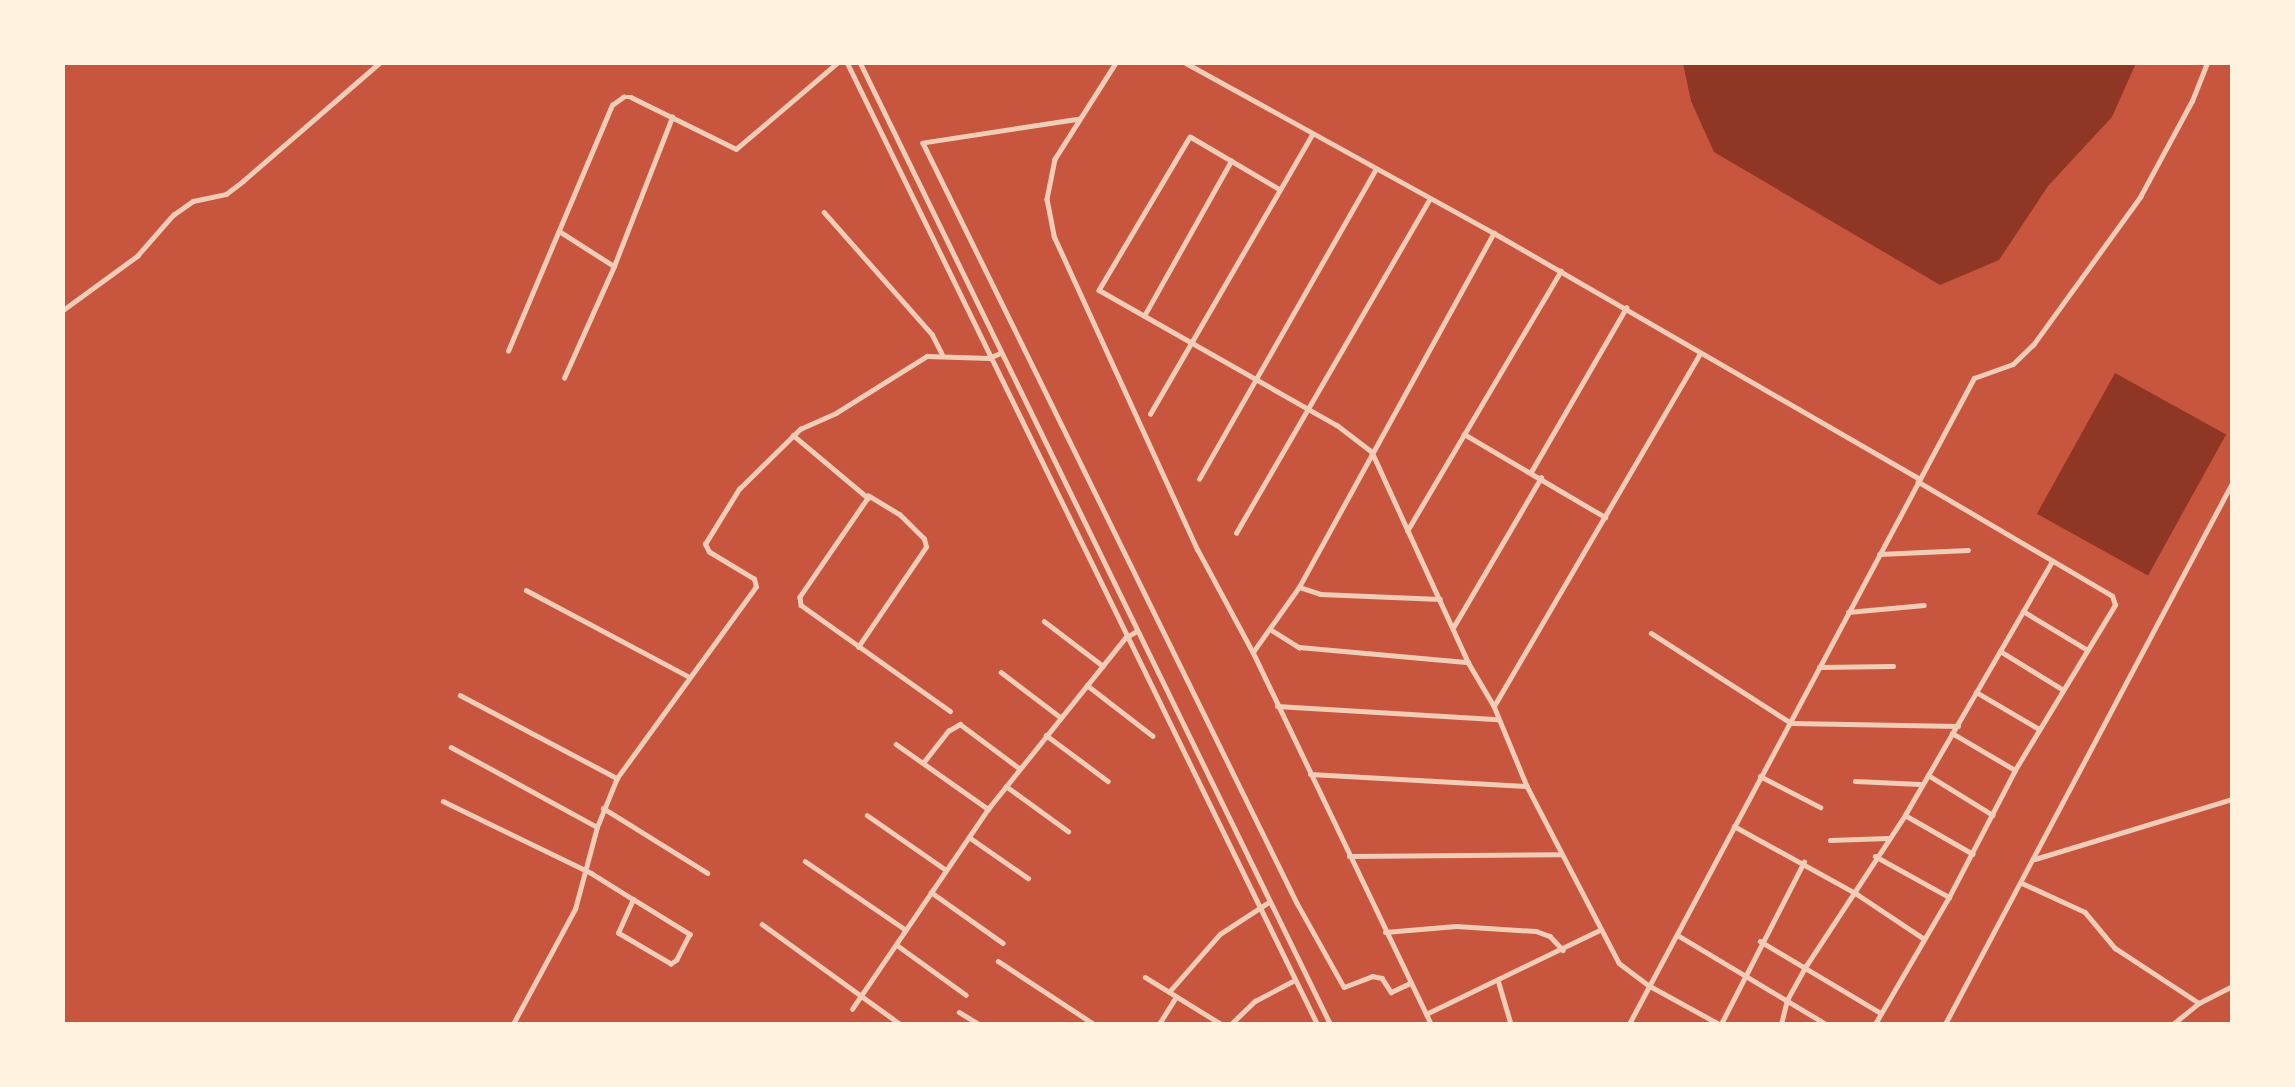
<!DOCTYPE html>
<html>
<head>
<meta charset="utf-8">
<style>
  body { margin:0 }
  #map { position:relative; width:2295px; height:1087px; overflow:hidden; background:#c8553d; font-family:Commissioner,sans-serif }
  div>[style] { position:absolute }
  .water>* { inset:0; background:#8f3625; transform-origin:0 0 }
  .minor>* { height:4.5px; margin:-2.25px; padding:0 2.25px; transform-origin:2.25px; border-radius:2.25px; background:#f1ccb7 }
  .tertiary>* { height:5px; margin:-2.5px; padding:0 2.5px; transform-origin:2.5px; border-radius:2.5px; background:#f1ccb7 }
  span { translate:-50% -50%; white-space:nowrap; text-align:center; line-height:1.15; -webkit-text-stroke:6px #fff3e0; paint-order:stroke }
  .frame { position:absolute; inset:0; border:65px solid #fff3e0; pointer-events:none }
</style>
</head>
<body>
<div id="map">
  <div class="water">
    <div style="clip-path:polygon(1683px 63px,2136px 63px,2112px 117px,2048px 186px,1999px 260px,1940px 285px,1714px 152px,1691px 101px)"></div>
    <div style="left:2115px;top:373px;width:127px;height:161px;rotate:29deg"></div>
  </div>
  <div class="minor">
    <div style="left:1116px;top:63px;width:114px;rotate:122.4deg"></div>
    <div style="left:1055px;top:159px;width:41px;rotate:101.3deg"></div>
    <div style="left:1047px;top:199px;width:38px;rotate:79deg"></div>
    <div style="left:1054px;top:236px;width:345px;rotate:65.4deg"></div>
    <div style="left:1198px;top:550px;width:116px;rotate:61.7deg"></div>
    <div style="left:1253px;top:652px;width:412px;rotate:64.4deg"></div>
    <div style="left:1186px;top:63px;width:352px;rotate:28.9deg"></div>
    <div style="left:1494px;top:233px;width:492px;rotate:30deg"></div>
    <div style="left:1080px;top:119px;width:159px;rotate:171.3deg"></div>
    <div style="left:923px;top:143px;width:847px;rotate:63.8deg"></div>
    <div style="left:1297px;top:903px;width:96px;rotate:60.8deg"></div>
    <div style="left:1344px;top:987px;width:30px;rotate:-21deg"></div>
    <div style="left:1372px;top:976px;width:10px;rotate:11deg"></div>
    <div style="left:1382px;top:978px;width:17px;rotate:57deg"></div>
    <div style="left:1391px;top:992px;width:21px;rotate:-25deg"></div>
    <div style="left:1280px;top:190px;width:104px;rotate:-149.5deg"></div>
    <div style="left:1190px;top:137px;width:178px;rotate:120.7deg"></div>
    <div style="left:1099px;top:290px;width:274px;rotate:29.6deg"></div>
    <div style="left:1337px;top:425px;width:44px;rotate:37.6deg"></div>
    <div style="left:1372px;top:452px;width:231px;rotate:65.4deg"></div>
    <div style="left:1468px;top:662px;width:51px;rotate:59.4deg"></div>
    <div style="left:1494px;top:706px;width:87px;rotate:67.6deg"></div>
    <div style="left:1527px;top:786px;width:199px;rotate:62.5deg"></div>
    <div style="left:1619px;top:963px;width:39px;rotate:37deg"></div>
    <div style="left:1650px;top:986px;width:79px;rotate:28.8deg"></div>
    <div style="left:824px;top:212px;width:163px;rotate:48.5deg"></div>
    <div style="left:932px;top:334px;width:22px;rotate:63deg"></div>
    <div style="left:559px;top:231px;width:65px;rotate:32.5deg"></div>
    <div style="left:63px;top:310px;width:92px;rotate:-36.1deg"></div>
    <div style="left:137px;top:256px;width:55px;rotate:-48.7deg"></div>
    <div style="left:173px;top:215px;width:24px;rotate:-35deg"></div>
    <div style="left:193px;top:201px;width:34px;rotate:-12deg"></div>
    <div style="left:226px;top:194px;width:21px;rotate:-37deg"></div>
    <div style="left:243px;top:181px;width:180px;rotate:-40.9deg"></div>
    <div style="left:1144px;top:316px;width:178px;rotate:-60.7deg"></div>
    <div style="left:508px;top:351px;width:267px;rotate:-67.1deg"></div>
    <div style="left:612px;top:105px;width:14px;rotate:-36deg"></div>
    <div style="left:623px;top:97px;width:8px"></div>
    <div style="left:631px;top:97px;width:117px;rotate:26.3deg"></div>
    <div style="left:736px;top:149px;width:133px;rotate:-40.4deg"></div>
    <div style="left:564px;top:378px;width:123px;rotate:-65.9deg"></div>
    <div style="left:614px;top:266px;width:160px;rotate:-68.7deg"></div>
    <div style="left:1150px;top:414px;width:323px;rotate:-59.9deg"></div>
    <div style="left:1464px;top:434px;width:164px;rotate:30.5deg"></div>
    <div style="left:793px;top:435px;width:98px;rotate:40deg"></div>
    <div style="left:868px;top:498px;width:120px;rotate:124.5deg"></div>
    <div style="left:800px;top:597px;width:8px;rotate:83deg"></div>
    <div style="left:801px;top:605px;width:183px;rotate:35.4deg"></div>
    <div style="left:1531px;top:472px;width:190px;rotate:-59.9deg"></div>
    <div style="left:1199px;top:479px;width:356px;rotate:-60.3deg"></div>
    <div style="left:1407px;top:531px;width:302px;rotate:-59.4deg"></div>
    <div style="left:1236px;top:533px;width:386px;rotate:-59.9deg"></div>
    <div style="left:1879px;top:554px;width:89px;rotate:-2.6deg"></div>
    <div style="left:1299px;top:587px;width:22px;rotate:18deg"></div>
    <div style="left:1320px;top:594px;width:120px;rotate:2.4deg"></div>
    <div style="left:526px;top:590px;width:183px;rotate:28deg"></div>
    <div style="left:2023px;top:611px;width:74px;rotate:31.1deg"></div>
    <div style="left:1848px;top:612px;width:76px;rotate:-5.3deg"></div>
    <div style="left:1044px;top:621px;width:74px;rotate:37.3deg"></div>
    <div style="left:1454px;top:626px;width:172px;rotate:-59.6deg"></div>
    <div style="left:1273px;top:631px;width:31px;rotate:32deg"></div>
    <div style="left:1299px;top:647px;width:170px;rotate:5.1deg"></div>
    <div style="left:1651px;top:633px;width:166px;rotate:32.7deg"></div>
    <div style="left:1791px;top:723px;width:167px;rotate:1deg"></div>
    <div style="left:858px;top:647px;width:121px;rotate:-55.8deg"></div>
    <div style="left:926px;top:547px;width:8px;rotate:-104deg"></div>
    <div style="left:924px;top:539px;width:34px;rotate:-135deg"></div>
    <div style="left:900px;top:515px;width:37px;rotate:-149deg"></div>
    <div style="left:2000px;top:651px;width:73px;rotate:31.5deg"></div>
    <div style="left:1253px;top:652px;width:80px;rotate:-54.7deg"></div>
    <div style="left:1299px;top:587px;width:404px;rotate:-61.2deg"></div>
    <div style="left:1819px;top:667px;width:74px;rotate:-0.8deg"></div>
    <div style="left:1001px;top:672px;width:74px;rotate:37.3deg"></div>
    <div style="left:1087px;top:685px;width:83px;rotate:37.7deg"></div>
    <div style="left:1976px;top:692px;width:73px;rotate:30.4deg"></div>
    <div style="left:460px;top:695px;width:178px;rotate:27.9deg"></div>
    <div style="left:1277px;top:706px;width:221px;rotate:3.4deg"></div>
    <div style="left:1494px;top:706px;width:408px;rotate:-59.7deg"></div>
    <div style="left:1952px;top:733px;width:73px;rotate:30.4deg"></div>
    <div style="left:1046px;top:735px;width:77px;rotate:36.6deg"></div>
    <div style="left:896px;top:744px;width:113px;rotate:35.2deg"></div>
    <div style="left:451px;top:747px;width:166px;rotate:28.7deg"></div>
    <div style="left:923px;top:763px;width:41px;rotate:-52deg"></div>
    <div style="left:948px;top:731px;width:14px;rotate:-30deg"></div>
    <div style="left:960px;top:724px;width:74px;rotate:36.7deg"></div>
    <div style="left:1310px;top:774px;width:217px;rotate:3.2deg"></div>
    <div style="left:1928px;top:775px;width:76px;rotate:31.6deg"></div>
    <div style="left:1760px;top:776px;width:68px;rotate:27.3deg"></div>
    <div style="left:1855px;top:781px;width:65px;rotate:2.6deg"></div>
    <div style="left:1006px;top:786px;width:77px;rotate:36deg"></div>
    <div style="left:443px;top:801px;width:165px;rotate:25.9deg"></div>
    <div style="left:591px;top:873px;width:49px;rotate:31.8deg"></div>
    <div style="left:633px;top:899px;width:67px;rotate:31.6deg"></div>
    <div style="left:690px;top:934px;width:29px;rotate:117deg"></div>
    <div style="left:677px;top:960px;width:7px;rotate:146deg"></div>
    <div style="left:671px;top:964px;width:61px;rotate:-149.7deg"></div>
    <div style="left:618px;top:933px;width:37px;rotate:-66deg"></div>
    <div style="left:603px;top:808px;width:123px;rotate:31.8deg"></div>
    <div style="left:867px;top:815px;width:96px;rotate:34.8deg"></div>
    <div style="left:1905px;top:815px;width:78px;rotate:29.8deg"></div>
    <div style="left:1734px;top:826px;width:141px;rotate:28.9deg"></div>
    <div style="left:1857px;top:894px;width:79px;rotate:33.7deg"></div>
    <div style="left:969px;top:837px;width:72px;rotate:34.8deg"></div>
    <div style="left:1830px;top:840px;width:57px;rotate:-2deg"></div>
    <div style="left:1349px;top:856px;width:212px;rotate:-0.5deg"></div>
    <div style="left:1875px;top:856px;width:85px;rotate:29deg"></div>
    <div style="left:2035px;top:859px;width:206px;rotate:-16.9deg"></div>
    <div style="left:805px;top:861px;width:122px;rotate:34.3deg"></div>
    <div style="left:2022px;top:883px;width:69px;rotate:24.7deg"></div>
    <div style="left:2085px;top:912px;width:47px;rotate:50.2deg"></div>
    <div style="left:2115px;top:948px;width:100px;rotate:33.2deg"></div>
    <div style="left:931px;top:892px;width:88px;rotate:35.3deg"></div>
    <div style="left:762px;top:924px;width:170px;rotate:35.9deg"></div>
    <div style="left:1385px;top:932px;width:71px;rotate:-4.8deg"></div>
    <div style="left:1456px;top:926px;width:80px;rotate:3.6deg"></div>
    <div style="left:1536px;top:931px;width:15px;rotate:20deg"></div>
    <div style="left:1550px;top:936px;width:19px;rotate:47deg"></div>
    <div style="left:1679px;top:936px;width:171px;rotate:30.9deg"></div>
    <div style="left:1760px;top:941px;width:141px;rotate:30.8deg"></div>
    <div style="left:897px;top:945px;width:85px;rotate:35.9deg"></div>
    <div style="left:998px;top:961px;width:115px;rotate:33.3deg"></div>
    <div style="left:1145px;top:977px;width:89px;rotate:31.7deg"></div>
    <div style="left:1498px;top:980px;width:46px;rotate:73.5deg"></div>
    <div style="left:1169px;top:992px;width:77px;rotate:-48.7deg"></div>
    <div style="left:1220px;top:934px;width:59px;rotate:-33.1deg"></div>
    <div style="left:852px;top:1009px;width:242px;rotate:-55.8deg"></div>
    <div style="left:988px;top:809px;width:219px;rotate:-51.3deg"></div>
    <div style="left:1125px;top:638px;width:12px;rotate:-31deg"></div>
    <div style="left:959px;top:1012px;width:23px;rotate:31deg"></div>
    <div style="left:1426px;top:1014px;width:193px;rotate:-25.8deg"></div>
    <div style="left:513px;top:1024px;width:131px;rotate:-61.7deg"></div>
    <div style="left:575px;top:909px;width:85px;rotate:-75deg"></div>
    <div style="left:597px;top:827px;width:53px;rotate:-67.8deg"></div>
    <div style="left:617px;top:778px;width:236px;rotate:-54deg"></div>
    <div style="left:756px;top:587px;width:8px;rotate:-104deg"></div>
    <div style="left:754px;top:579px;width:52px;rotate:-149deg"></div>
    <div style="left:709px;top:552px;width:9px;rotate:-117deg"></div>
    <div style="left:705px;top:544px;width:65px;rotate:-58.3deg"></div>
    <div style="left:739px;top:489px;width:86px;rotate:-44.5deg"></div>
    <div style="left:800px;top:429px;width:39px;rotate:-24deg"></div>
    <div style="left:836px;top:413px;width:107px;rotate:-32.1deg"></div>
    <div style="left:927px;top:356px;width:62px;rotate:1.8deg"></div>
    <div style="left:989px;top:358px;width:12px;rotate:-24deg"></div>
    <div style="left:1159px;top:1024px;width:32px;rotate:-58deg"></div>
    <div style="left:1231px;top:1024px;width:33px;rotate:-44deg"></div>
    <div style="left:1255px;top:1001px;width:45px;rotate:-27.7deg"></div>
    <div style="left:1629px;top:1024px;width:732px;rotate:-61.9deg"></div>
    <div style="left:1974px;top:378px;width:41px;rotate:-19.7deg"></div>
    <div style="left:2013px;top:364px;width:28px;rotate:-44deg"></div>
    <div style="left:2033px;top:345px;width:183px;rotate:-54.1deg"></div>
    <div style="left:2140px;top:197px;width:109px;rotate:-61.6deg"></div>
    <div style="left:2192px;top:101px;width:41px;rotate:-68.5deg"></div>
    <div style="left:1721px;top:1024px;width:182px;rotate:-62.9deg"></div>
    <div style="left:1781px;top:1024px;width:25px;rotate:-76deg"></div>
    <div style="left:1787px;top:1000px;width:39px;rotate:-61deg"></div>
    <div style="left:1806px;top:966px;width:181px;rotate:-56.7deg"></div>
    <div style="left:1905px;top:815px;width:293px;rotate:-59.9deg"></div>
    <div style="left:1875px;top:1024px;width:147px;rotate:-59.8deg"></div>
    <div style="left:1949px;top:897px;width:143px;rotate:-62.5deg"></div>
    <div style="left:2015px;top:770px;width:193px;rotate:-58.8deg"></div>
    <div style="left:2115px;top:605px;width:9px;rotate:-108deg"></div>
    <div style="left:2112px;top:596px;width:225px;rotate:-149.6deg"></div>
    <div style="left:1945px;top:1024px;width:612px;rotate:-62.05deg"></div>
    <div style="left:2173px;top:1024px;width:33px;rotate:-39deg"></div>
    <div style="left:2199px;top:1003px;width:37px;rotate:-27deg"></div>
  </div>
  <div class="tertiary">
    <div style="left:847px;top:63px;width:1070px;rotate:63.94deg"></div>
    <div style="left:860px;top:63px;width:1070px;rotate:63.94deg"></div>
  </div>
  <div class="frame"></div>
</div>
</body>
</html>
